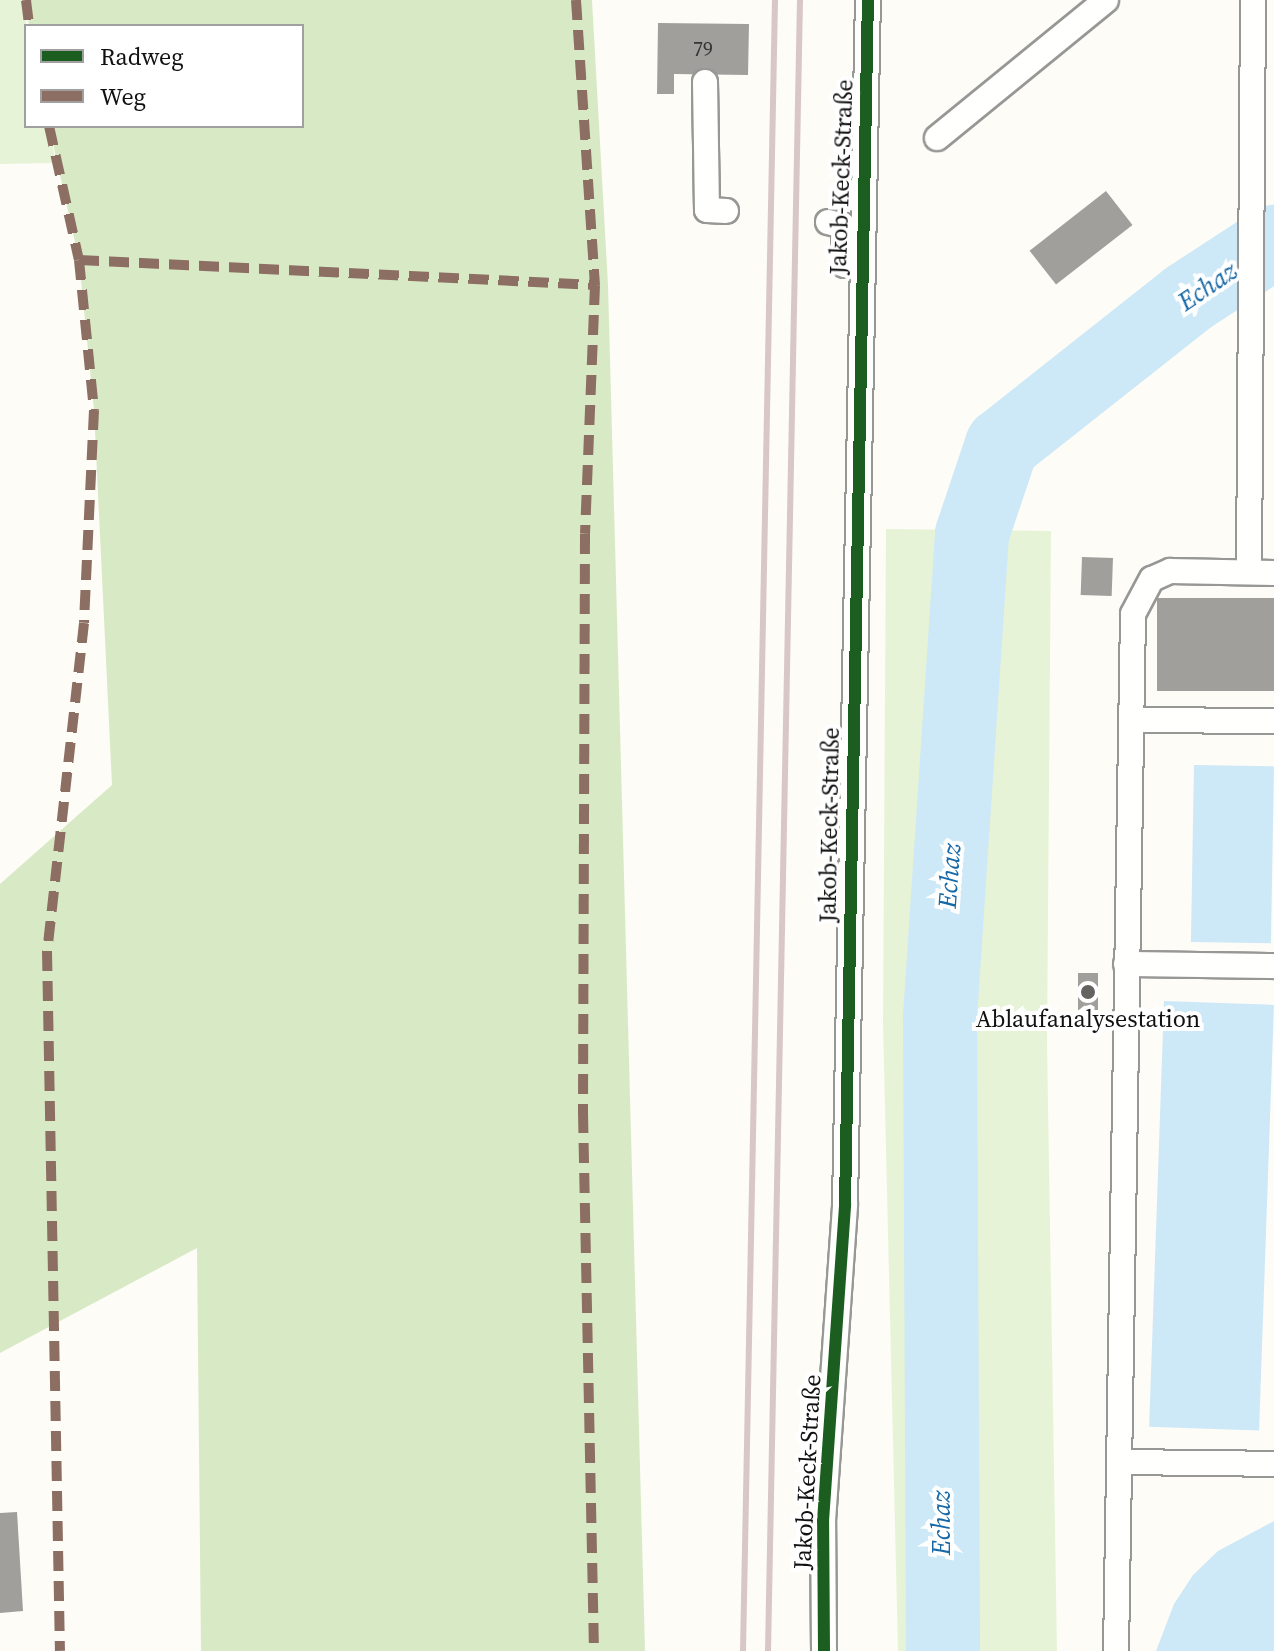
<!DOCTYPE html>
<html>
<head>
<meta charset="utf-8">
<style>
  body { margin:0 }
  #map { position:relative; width:1274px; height:1651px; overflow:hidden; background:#fdfcf7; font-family:"Source Serif 4",serif }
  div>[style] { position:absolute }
  .green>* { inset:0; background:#e7f3d7 }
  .forest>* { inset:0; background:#d8eac5 }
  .water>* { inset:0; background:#cde8f7; transform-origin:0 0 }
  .river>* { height:74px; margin:-37px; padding:0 37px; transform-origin:37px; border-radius:37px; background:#cde8f7 }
  .building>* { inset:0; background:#a19f9c; transform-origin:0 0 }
  .roads { filter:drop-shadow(2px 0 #979795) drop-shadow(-2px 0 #979795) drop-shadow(0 2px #979795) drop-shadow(0 -2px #979795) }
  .lane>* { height:24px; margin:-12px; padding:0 12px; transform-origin:12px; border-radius:12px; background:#fffffe }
  .rail>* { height:6px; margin:-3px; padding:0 3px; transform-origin:3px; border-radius:3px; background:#d9c6c7 }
  .quiet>* { height:10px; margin-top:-5px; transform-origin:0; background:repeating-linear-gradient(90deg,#8d6e63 0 20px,transparent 0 30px) }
  .cycleway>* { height:12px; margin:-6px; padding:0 6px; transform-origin:6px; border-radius:6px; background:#1b5e20 }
  .dots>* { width:22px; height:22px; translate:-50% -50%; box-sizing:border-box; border:4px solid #fff; border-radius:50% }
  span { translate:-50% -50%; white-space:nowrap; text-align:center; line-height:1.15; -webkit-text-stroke:8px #fff; paint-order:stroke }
  .number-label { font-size:20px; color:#353434 }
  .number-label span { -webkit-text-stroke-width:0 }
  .street-label { font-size:24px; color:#111 }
  .poi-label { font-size:24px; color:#111 }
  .water-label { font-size:26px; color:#1768a6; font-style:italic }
  .legend { position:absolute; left:24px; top:24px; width:280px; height:104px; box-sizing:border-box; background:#fff; border:2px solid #a0a0a0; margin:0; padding:10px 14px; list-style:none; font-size:24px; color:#111 }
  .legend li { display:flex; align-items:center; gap:16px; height:40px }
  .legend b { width:40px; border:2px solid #a0a0a0 }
</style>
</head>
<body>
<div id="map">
  <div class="green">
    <div style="clip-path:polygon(0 0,26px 0,26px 126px,49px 126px,56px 163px,0 164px)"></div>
    <div style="clip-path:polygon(886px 529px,1051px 531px,1047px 1044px,1057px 1651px,898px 1651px,883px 1024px)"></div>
  </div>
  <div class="forest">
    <div style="clip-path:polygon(26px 0,592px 0,608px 285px,645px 1651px,201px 1651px,197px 1248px,0 1353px,0 884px,112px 785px,94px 410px,79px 260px,49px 126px,302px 126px,302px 26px,29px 26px)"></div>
  </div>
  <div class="water">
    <div style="left:1194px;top:765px;width:80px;height:177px;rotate:1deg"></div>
    <div style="left:1164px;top:1001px;width:110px;height:426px;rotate:2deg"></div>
    <div style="clip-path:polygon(1274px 1521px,1274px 1651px,1156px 1651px,1174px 1604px,1193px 1575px,1218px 1551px)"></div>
  </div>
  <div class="river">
    <div style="left:943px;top:1651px;width:634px;rotate:-90.27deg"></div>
    <div style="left:940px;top:1017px;width:484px;rotate:-86.2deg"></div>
    <div style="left:972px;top:534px;width:94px;rotate:-71.4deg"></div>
    <div style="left:1002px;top:445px;width:237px;rotate:-38.3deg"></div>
    <div style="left:1188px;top:298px;width:103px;rotate:-33.1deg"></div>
  </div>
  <div class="building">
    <div style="clip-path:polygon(658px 23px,749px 24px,748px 75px,674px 74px,674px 94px,657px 94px)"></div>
    <div style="left:1106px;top:191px;width:43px;height:97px;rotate:52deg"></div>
    <div style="left:1082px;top:557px;width:31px;height:38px;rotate:2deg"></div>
    <div style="left:1157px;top:598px;width:117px;height:93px"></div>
    <div style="left:1078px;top:973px;width:20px;height:37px"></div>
    <div style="clip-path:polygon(17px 1512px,23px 1611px,0 1613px,0 1513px)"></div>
  </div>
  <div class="roads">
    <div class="lane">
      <div style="left:705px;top:82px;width:128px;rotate:89.1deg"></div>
      <div style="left:707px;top:210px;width:19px;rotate:3deg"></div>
      <div style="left:937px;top:138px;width:218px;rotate:-39.2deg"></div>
      <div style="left:828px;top:222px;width:16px;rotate:14deg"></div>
      <div style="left:844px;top:226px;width:39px;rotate:89deg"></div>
      <div style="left:1249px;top:572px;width:572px;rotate:-89.6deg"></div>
      <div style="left:1131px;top:720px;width:143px;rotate:0.4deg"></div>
      <div style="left:1126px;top:964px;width:148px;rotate:0.8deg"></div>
      <div style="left:1121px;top:1462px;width:153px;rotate:0.7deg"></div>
      <div style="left:824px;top:1651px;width:130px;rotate:-90.4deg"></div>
      <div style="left:823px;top:1521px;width:318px;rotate:-86deg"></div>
      <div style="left:845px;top:1204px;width:1204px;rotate:-88.91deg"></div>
      <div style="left:1116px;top:1651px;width:1037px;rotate:-89.06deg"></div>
      <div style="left:1133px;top:614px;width:40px;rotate:-62deg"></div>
      <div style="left:1152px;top:579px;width:20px;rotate:-24deg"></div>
      <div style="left:1170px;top:571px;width:104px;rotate:1.1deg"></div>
    </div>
  </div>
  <div class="rail">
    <div style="left:743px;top:1651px;width:1651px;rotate:-88.89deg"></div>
    <div style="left:768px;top:1651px;width:1651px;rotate:-88.89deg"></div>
  </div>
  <div class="quiet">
    <div style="left:26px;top:0;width:26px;rotate:83deg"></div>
    <div style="left:576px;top:0;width:286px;rotate:86.2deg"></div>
    <div style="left:595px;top:285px;width:249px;rotate:92.3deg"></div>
    <div style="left:585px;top:534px;width:579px;rotate:90.2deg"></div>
    <div style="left:583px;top:1113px;width:538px;rotate:88.83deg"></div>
    <div style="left:49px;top:126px;width:137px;rotate:77.4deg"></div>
    <div style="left:79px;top:260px;width:151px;rotate:84.3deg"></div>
    <div style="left:94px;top:410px;width:213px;rotate:92.7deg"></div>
    <div style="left:84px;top:623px;width:330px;rotate:96.4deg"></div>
    <div style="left:47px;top:951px;width:700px;rotate:88.94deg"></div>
    <div style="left:79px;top:260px;width:517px;rotate:2.77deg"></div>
  </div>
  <div class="cycleway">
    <div style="left:824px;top:1651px;width:130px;rotate:-90.4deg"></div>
    <div style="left:823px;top:1521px;width:318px;rotate:-86deg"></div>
    <div style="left:845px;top:1204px;width:1204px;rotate:-88.91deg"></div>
  </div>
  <div class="dots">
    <div style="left:1088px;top:992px;background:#646362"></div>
  </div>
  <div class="number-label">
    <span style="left:703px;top:49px">79</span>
  </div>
  <div class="street-label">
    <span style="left:841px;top:177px;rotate:-88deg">Jakob-Keck-Straße</span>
    <span style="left:829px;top:825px;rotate:-89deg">Jakob-Keck-Straße</span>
    <span style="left:807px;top:1472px;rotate:-87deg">Jakob-Keck-Straße</span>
  </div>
  <div class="poi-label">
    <span style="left:1088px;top:1019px">Ablaufanalysestation</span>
  </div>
  <div class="water-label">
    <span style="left:1208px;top:287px;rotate:-34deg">Echaz</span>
    <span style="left:950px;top:876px;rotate:-86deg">Echaz</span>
    <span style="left:942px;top:1523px;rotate:-90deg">Echaz</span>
  </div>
  <ul class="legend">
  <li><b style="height:10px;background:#1b5e20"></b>Radweg</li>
  <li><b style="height:10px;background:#8d6e63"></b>Weg</li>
  </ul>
</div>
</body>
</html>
